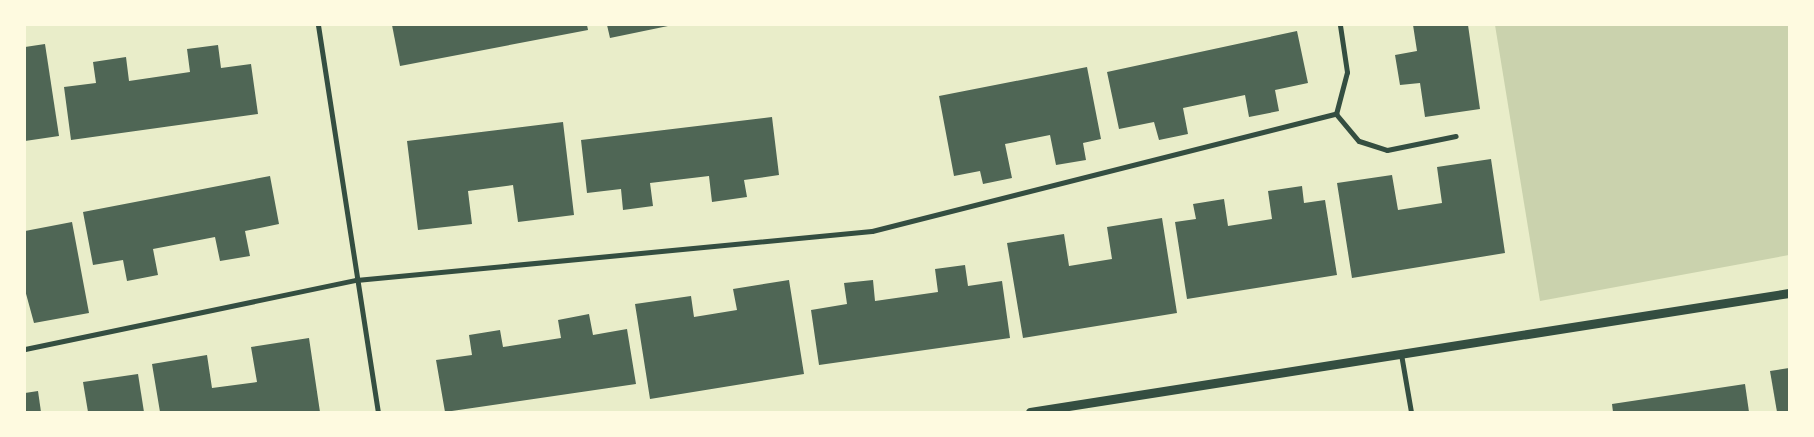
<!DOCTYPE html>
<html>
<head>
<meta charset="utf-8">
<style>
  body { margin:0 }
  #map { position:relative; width:1814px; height:437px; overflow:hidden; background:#e9edc9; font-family:"Zilla Slab",serif }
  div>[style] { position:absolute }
  .green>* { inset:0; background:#cad2ad }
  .building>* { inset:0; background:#4f6655 }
  .minor>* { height:5px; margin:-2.5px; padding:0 2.5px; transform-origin:2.5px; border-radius:2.5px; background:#344e41 }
  .tertiary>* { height:9px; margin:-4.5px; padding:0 4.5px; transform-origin:4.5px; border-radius:4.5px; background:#344e41 }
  span { translate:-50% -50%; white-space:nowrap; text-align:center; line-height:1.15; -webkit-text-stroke:5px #fefae0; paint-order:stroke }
  .frame { position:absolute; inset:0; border:26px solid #fefae0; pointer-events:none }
</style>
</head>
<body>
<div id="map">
  <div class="green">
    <div style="clip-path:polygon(1495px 25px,1789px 25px,1789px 255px,1540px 301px)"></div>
  </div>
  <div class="building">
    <div style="clip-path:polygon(392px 25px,587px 25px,588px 30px,400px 66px)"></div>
    <div style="clip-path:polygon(607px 25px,668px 25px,668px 26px,610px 38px)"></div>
    <div style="clip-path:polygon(1413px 25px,1468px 25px,1480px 109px,1425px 117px,1420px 83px,1400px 85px,1395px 55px,1417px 51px)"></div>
    <div style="clip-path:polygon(1297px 31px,1308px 83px,1275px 90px,1279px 111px,1249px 117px,1245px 95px,1183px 108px,1188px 134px,1159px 140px,1154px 122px,1119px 129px,1107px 72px)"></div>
    <div style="clip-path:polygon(45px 44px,59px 136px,25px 141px,25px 47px)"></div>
    <div style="clip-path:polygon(218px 45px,221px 68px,251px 64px,258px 114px,71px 140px,64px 87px,96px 83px,93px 62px,126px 57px,129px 81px,190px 72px,187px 49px)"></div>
    <div style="clip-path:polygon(1087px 67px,1101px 139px,1083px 143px,1086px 160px,1056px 165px,1050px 135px,1005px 144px,1012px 178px,983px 184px,980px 171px,954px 176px,939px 96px)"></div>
    <div style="clip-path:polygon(772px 117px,779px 175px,744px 180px,747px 197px,712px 202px,709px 176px,650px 183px,653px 206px,623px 210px,621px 189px,587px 193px,581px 140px)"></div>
    <div style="clip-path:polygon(563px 122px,574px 215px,518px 222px,513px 185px,468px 191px,472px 224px,418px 230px,407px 141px)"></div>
    <div style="clip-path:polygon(1491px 159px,1505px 253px,1352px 278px,1337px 183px,1392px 175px,1398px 210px,1442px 203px,1437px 167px)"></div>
    <div style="clip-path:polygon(270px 176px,279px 224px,245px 231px,250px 256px,220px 261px,215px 237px,153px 249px,158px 275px,127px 281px,123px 260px,93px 265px,83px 212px)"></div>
    <div style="clip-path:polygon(1302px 186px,1304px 203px,1325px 200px,1337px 275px,1187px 299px,1175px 222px,1196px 219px,1193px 204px,1224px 199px,1228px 226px,1272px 219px,1268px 191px)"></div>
    <div style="clip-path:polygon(1162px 218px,1177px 313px,1023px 338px,1007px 243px,1064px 234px,1069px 266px,1112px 259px,1107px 227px)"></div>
    <div style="clip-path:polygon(72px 222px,89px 313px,34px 323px,25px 290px,25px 231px)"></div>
    <div style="clip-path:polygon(965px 265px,968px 286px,1002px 281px,1010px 338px,819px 365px,811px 310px,847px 304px,844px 283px,873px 280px,875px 301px,938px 292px,935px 269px)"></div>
    <div style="clip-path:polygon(789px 280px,804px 374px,650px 399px,635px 304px,691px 296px,694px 317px,737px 310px,733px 289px)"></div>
    <div style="clip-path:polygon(589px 314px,593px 335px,627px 329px,636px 384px,445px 412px,436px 360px,472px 355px,469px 335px,500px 330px,503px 347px,561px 338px,558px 320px)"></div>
    <div style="clip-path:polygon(309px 338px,320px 412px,160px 412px,152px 364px,207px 355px,212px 388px,257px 382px,251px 347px)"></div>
    <div style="clip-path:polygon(1789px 368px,1789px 412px,1777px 412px,1770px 371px)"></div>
    <div style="clip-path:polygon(138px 374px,144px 412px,88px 412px,83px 382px)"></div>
    <div style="clip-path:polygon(1745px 384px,1749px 412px,1613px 412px,1612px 404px)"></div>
    <div style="clip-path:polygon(38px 391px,41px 412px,25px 412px,25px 393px)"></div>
  </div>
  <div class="minor">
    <div style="left:318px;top:25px;width:392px;rotate:81.2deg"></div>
    <div style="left:1336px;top:114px;width:35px;rotate:50deg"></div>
    <div style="left:1359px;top:141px;width:29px;rotate:18deg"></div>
    <div style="left:1387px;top:150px;width:70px;rotate:-11.5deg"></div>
    <div style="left:1336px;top:114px;width:43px;rotate:-75.3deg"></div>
    <div style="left:1347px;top:72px;width:48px;rotate:-98.5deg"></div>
    <div style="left:25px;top:349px;width:338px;rotate:-11.8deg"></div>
    <div style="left:356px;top:280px;width:518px;rotate:-5.42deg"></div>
    <div style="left:872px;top:231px;width:479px;rotate:-14.2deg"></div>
    <div style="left:1401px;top:354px;width:59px;rotate:80.2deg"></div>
  </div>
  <div class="tertiary">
    <div style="left:1030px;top:412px;width:768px;rotate:-8.91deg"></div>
  </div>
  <div class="frame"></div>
</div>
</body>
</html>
